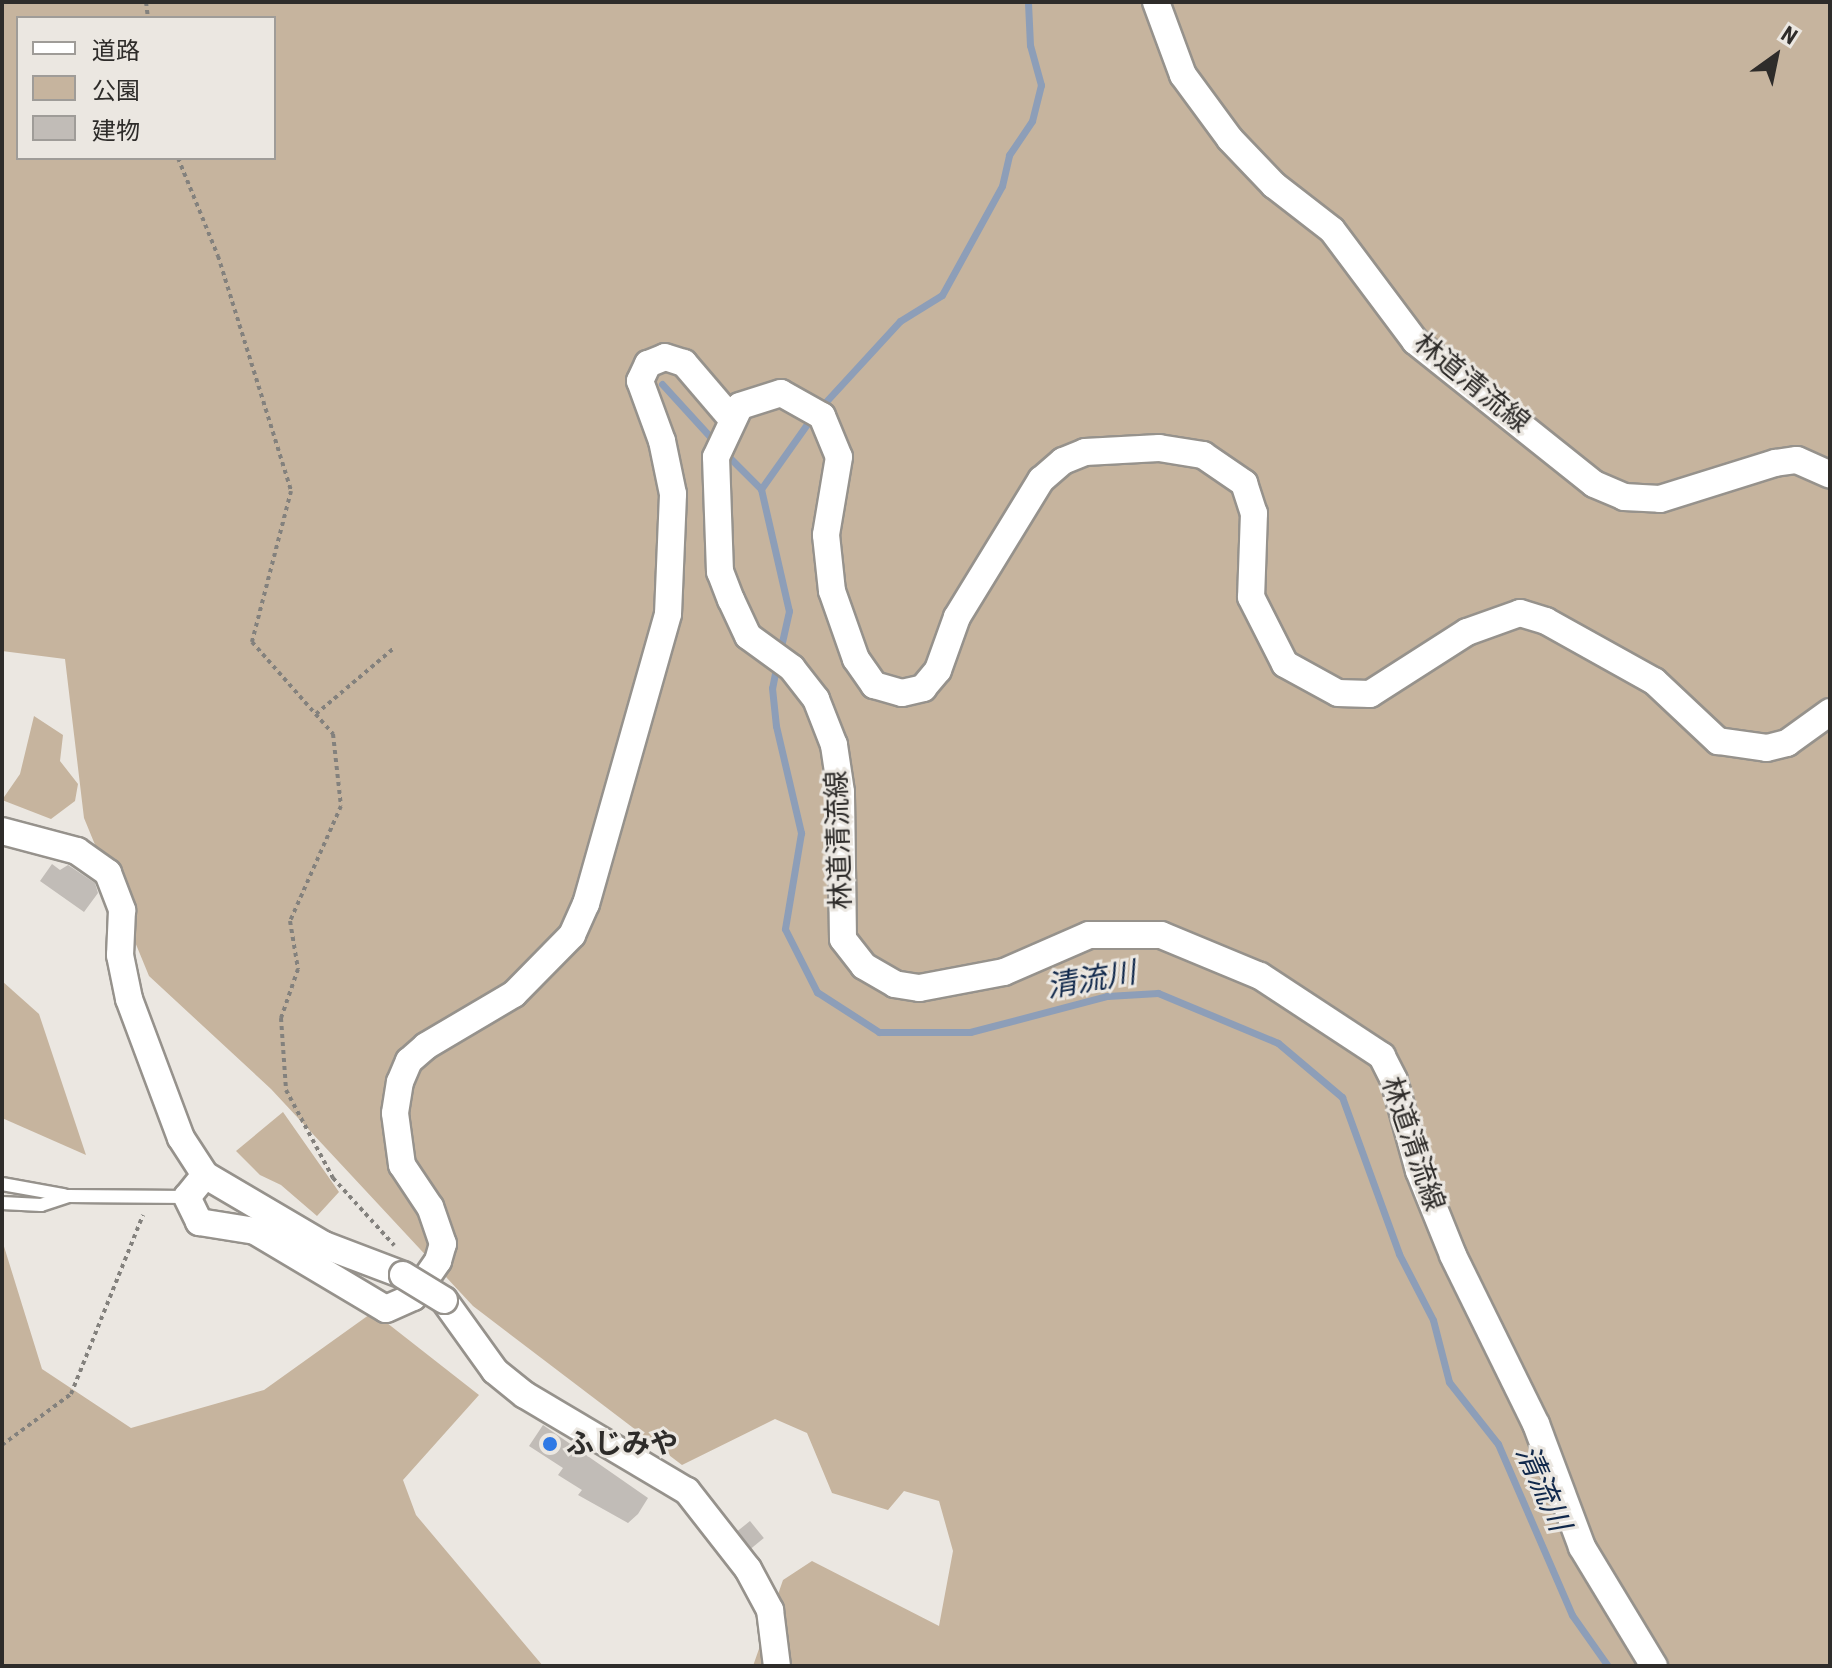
<!DOCTYPE html>
<html>
<head>
<meta charset="utf-8">
<style>
  body { margin:0 }
  #map { position:relative; width:1832px; height:1668px; overflow:hidden; background:#ebe7e1; font-family:"Roboto Condensed","Noto Sans JP",sans-serif }
  div>[style] { position:absolute }
  .green>* { inset:0; background:#c6b49e }
  .stream>* { height:7px; margin:-3.5px; padding:0 3.5px; transform-origin:3.5px; border-radius:3.5px; background:#8d9eb8 }
  .building>* { inset:0; background:#c1bcb7; transform-origin:0 0 }
  .path>* { height:4px; margin-top:-2px; transform-origin:0; background:repeating-linear-gradient(90deg,#83817d 0 4px,transparent 0 8px) }
  .roads { filter:drop-shadow(2px 0 #96928c) drop-shadow(-2px 0 #96928c) drop-shadow(0 2px #96928c) drop-shadow(0 -2px #96928c) }
  .service>* { height:12px; margin:-6px; padding:0 6px; transform-origin:6px; border-radius:6px; background:#fff }
  .minor>* { height:26px; margin:-13px; padding:0 13px; transform-origin:13px; border-radius:13px; background:#fff }
  .bridges { filter:drop-shadow(2px 0 #96928c) drop-shadow(-2px 0 #96928c) drop-shadow(0 2px #96928c) drop-shadow(0 -2px #96928c) }
  .minor-bridge>* { height:26px; margin:-13px; padding:0 13px; transform-origin:13px; border-radius:13px; background:#fff }
  .dots>* { width:22px; height:22px; translate:-50% -50%; box-sizing:border-box; border:4px solid #ebe7e1; border-radius:50% }
  span { translate:-50% -50%; white-space:nowrap; text-align:center; line-height:1.15; -webkit-text-stroke:6px #ebe7e1; paint-order:stroke }
  .street-label { font-size:28px; color:#2e2c2a }
  .poi-label { font-size:28px; color:#2e2c2a; font-weight:700 }
  .left { translate:0 -50%; text-align:left }
  .water-label { font-size:30px; color:#11294c; font-style:italic }
  .frame { position:absolute; inset:0; border:4px solid #2e2c2a; pointer-events:none }
  .legend { position:absolute; left:16px; top:16px; width:260px; height:144px; box-sizing:border-box; background:#ebe7e1; border:2px solid #9f9c98; margin:0; padding:10px 14px; list-style:none; font-size:24px; color:#2e2c2a }
  .legend li { display:flex; align-items:center; gap:16px; height:40px }
  .legend b { width:40px; border:2px solid #9f9c98 }
  .north { position:absolute; left:1736px; top:16px; width:80px; height:80px; -webkit-text-stroke:6px #ebe7e1; paint-order:stroke; rotate:33deg; font-size:22px; font-weight:700; line-height:32px; text-align:center; color:#2e2c2a }
  .north::after { content:''; display:block; margin:auto; width:28px; height:36px; background:#2e2c2a; clip-path:polygon(50% 0,100% 100%,50% 72%,0 100%) }
</style>
</head>
<body>
<div id="map">
  <div class="green">
    <div style="clip-path:polygon(evenodd,2px 2px,1830px 2px,1830px 1666px,753px 1666px,783px 1580px,812px 1561px,939px 1626px,953px 1551px,939px 1501px,904px 1491px,888px 1510px,832px 1493px,807px 1433px,775px 1419px,682px 1465px,473px 1306px,271px 1089px,149px 976px,84px 818px,65px 659px,2px 651px,2px 2px,18px 18px,274px 18px,274px 158px,18px 158px,18px 18px)"></div>
    <div style="clip-path:polygon(34px 716px,63px 735px,60px 761px,78px 784px,75px 801px,51px 819px,2px 800px,20px 774px)"></div>
    <div style="clip-path:polygon(2px 981px,39px 1014px,86px 1155px,2px 1118px)"></div>
    <div style="clip-path:polygon(283px 1112px,339px 1192px,317px 1216px,281px 1185px,260px 1175px,236px 1151px)"></div>
    <div style="clip-path:polygon(2px 1240px,42px 1369px,131px 1428px,264px 1390px,373px 1312px,479px 1395px,403px 1480px,416px 1515px,543px 1666px,2px 1666px)"></div>
  </div>
  <div class="stream">
    <div style="left:662px;top:384px;width:79px;rotate:47.6deg"></div>
    <div style="left:820px;top:408px;width:118px;rotate:-47.4deg"></div>
    <div style="left:900px;top:321px;width:49px;rotate:-31.8deg"></div>
    <div style="left:942px;top:295px;width:124px;rotate:-61.2deg"></div>
    <div style="left:1002px;top:186px;width:32px;rotate:-77deg"></div>
    <div style="left:1009px;top:155px;width:41px;rotate:-55.9deg"></div>
    <div style="left:1032px;top:121px;width:37px;rotate:-76deg"></div>
    <div style="left:1041px;top:85px;width:41px;rotate:-105.4deg"></div>
    <div style="left:1030px;top:45px;width:43px;rotate:-92.7deg"></div>
    <div style="left:726px;top:454px;width:49px;rotate:45deg"></div>
    <div style="left:761px;top:489px;width:125px;rotate:77.1deg"></div>
    <div style="left:789px;top:611px;width:41px;rotate:102.7deg"></div>
    <div style="left:761px;top:489px;width:88px;rotate:-54.7deg"></div>
    <div style="left:777px;top:663px;width:25px;rotate:101deg"></div>
    <div style="left:772px;top:688px;width:38px;rotate:84deg"></div>
    <div style="left:776px;top:726px;width:110px;rotate:76.8deg"></div>
    <div style="left:801px;top:833px;width:97px;rotate:99.5deg"></div>
    <div style="left:785px;top:929px;width:71px;rotate:63.1deg"></div>
    <div style="left:817px;top:992px;width:74px;rotate:32.8deg"></div>
    <div style="left:879px;top:1032px;width:91px"></div>
    <div style="left:970px;top:1032px;width:142px;rotate:-14.7deg"></div>
    <div style="left:1107px;top:996px;width:51px;rotate:-3.4deg"></div>
    <div style="left:1158px;top:993px;width:130px;rotate:22.6deg"></div>
    <div style="left:1278px;top:1043px;width:84px;rotate:40.2deg"></div>
    <div style="left:1342px;top:1097px;width:167px;rotate:70deg"></div>
    <div style="left:1399px;top:1254px;width:74px;rotate:62.7deg"></div>
    <div style="left:1433px;top:1320px;width:64px;rotate:75.5deg"></div>
    <div style="left:1449px;top:1382px;width:79px;rotate:51.7deg"></div>
    <div style="left:1498px;top:1444px;width:186px;rotate:66.6deg"></div>
    <div style="left:1572px;top:1615px;width:62px;rotate:54.8deg"></div>
  </div>
  <div class="building">
    <div style="clip-path:polygon(52px 864px,60px 870px,68px 865px,95px 883px,98px 893px,84px 912px,40px 881px)"></div>
    <div style="clip-path:polygon(543px 1425px,648px 1498px,638px 1514px,628px 1523px,578px 1495px,582px 1490px,558px 1475px,563px 1468px,529px 1446px)"></div>
    <div style="left:750px;top:1521px;width:22px;height:16px;rotate:51deg"></div>
  </div>
  <div class="path">
    <div style="left:146px;top:2px;width:16px;rotate:83deg"></div>
    <div style="left:178px;top:158px;width:106px;rotate:67.8deg"></div>
    <div style="left:218px;top:256px;width:246px;rotate:72.7deg"></div>
    <div style="left:291px;top:491px;width:156px;rotate:104.5deg"></div>
    <div style="left:252px;top:642px;width:123px;rotate:48.6deg"></div>
    <div style="left:333px;top:734px;width:72px;rotate:83.7deg"></div>
    <div style="left:341px;top:806px;width:126px;rotate:113.9deg"></div>
    <div style="left:290px;top:921px;width:49px;rotate:80.5deg"></div>
    <div style="left:298px;top:969px;width:52px;rotate:109.1deg"></div>
    <div style="left:281px;top:1018px;width:72px;rotate:86deg"></div>
    <div style="left:286px;top:1090px;width:100px;rotate:61.9deg"></div>
    <div style="left:333px;top:1178px;width:91px;rotate:47.7deg"></div>
    <div style="left:316px;top:714px;width:101px;rotate:-40.2deg"></div>
    <div style="left:2px;top:1445px;width:86px;rotate:-36.5deg"></div>
    <div style="left:71px;top:1394px;width:193px;rotate:-68.1deg"></div>
  </div>
  <div class="roads">
    <div class="service">
      <div style="left:2px;top:1184px;width:63px;rotate:10.1deg"></div>
      <div style="left:2px;top:1203px;width:39px;rotate:3deg"></div>
      <div style="left:41px;top:1205px;width:28px;rotate:-18deg"></div>
      <div style="left:68px;top:1196px;width:119px;rotate:0.5deg"></div>
    </div>
    <div class="minor">
      <div style="left:1156px;top:2px;width:78px;rotate:69.7deg"></div>
      <div style="left:1183px;top:75px;width:79px;rotate:53.7deg"></div>
      <div style="left:1230px;top:139px;width:64px;rotate:46.3deg"></div>
      <div style="left:1274px;top:185px;width:73px;rotate:37.8deg"></div>
      <div style="left:1332px;top:230px;width:139px;rotate:53.2deg"></div>
      <div style="left:1415px;top:341px;width:229px;rotate:38.6deg"></div>
      <div style="left:1594px;top:484px;width:33px;rotate:23deg"></div>
      <div style="left:1624px;top:497px;width:36px;rotate:3deg"></div>
      <div style="left:1660px;top:499px;width:121px;rotate:-17.4deg"></div>
      <div style="left:1775px;top:463px;width:22px;rotate:-8deg"></div>
      <div style="left:1797px;top:460px;width:36px;rotate:24deg"></div>
      <div style="left:2px;top:831px;width:78px;rotate:14.9deg"></div>
      <div style="left:77px;top:851px;width:38px;rotate:35deg"></div>
      <div style="left:108px;top:873px;width:40px;rotate:69deg"></div>
      <div style="left:122px;top:910px;width:45px;rotate:92.5deg"></div>
      <div style="left:120px;top:955px;width:45px;rotate:78.4deg"></div>
      <div style="left:129px;top:999px;width:148px;rotate:69.5deg"></div>
      <div style="left:181px;top:1138px;width:44px;rotate:57deg"></div>
      <div style="left:205px;top:1175px;width:138px;rotate:30.5deg"></div>
      <div style="left:324px;top:1245px;width:85px;rotate:20.8deg"></div>
      <div style="left:205px;top:1175px;width:28px;rotate:129deg"></div>
      <div style="left:187px;top:1197px;width:28px;rotate:64deg"></div>
      <div style="left:199px;top:1222px;width:57px;rotate:9.1deg"></div>
      <div style="left:255px;top:1231px;width:152px;rotate:30.8deg"></div>
      <div style="left:386px;top:1309px;width:30px;rotate:-24deg"></div>
      <div style="left:413px;top:1297px;width:44px;rotate:-55.2deg"></div>
      <div style="left:438px;top:1261px;width:18px;rotate:-74deg"></div>
      <div style="left:443px;top:1244px;width:39px;rotate:-109deg"></div>
      <div style="left:430px;top:1207px;width:50px;rotate:-123.7deg"></div>
      <div style="left:402px;top:1165px;width:52px;rotate:-97.7deg"></div>
      <div style="left:395px;top:1113px;width:31px;rotate:-81deg"></div>
      <div style="left:400px;top:1082px;width:23px;rotate:-67deg"></div>
      <div style="left:409px;top:1061px;width:23px;rotate:-41deg"></div>
      <div style="left:426px;top:1046px;width:102px;rotate:-30.6deg"></div>
      <div style="left:514px;top:994px;width:83px;rotate:-45.5deg"></div>
      <div style="left:572px;top:935px;width:34px;rotate:-66deg"></div>
      <div style="left:586px;top:904px;width:301px;rotate:-74.2deg"></div>
      <div style="left:668px;top:614px;width:120px;rotate:-87.6deg"></div>
      <div style="left:673px;top:494px;width:54px;rotate:-101.7deg"></div>
      <div style="left:662px;top:441px;width:64px;rotate:-110.1deg"></div>
      <div style="left:640px;top:381px;width:19px;rotate:-65deg"></div>
      <div style="left:648px;top:364px;width:18px;rotate:-22deg"></div>
      <div style="left:665px;top:357px;width:20px;rotate:18deg"></div>
      <div style="left:684px;top:363px;width:72px;rotate:49.5deg"></div>
      <div style="left:444px;top:1300px;width:87px;rotate:54.3deg"></div>
      <div style="left:495px;top:1371px;width:38px;rotate:39deg"></div>
      <div style="left:525px;top:1395px;width:188px;rotate:30.7deg"></div>
      <div style="left:687px;top:1491px;width:99px;rotate:52deg"></div>
      <div style="left:748px;top:1569px;width:47px;rotate:61.8deg"></div>
      <div style="left:770px;top:1610px;width:56px;rotate:82.9deg"></div>
      <div style="left:1654px;top:1666px;width:139px;rotate:-121.2deg"></div>
      <div style="left:1582px;top:1547px;width:131px;rotate:-110.5deg"></div>
      <div style="left:1536px;top:1424px;width:188px;rotate:-116.2deg"></div>
      <div style="left:1453px;top:1255px;width:91px;rotate:-112deg"></div>
      <div style="left:1419px;top:1171px;width:94px;rotate:-105.4deg"></div>
      <div style="left:1394px;top:1080px;width:27px;rotate:-117deg"></div>
      <div style="left:1382px;top:1056px;width:146px;rotate:-146.7deg"></div>
      <div style="left:1260px;top:976px;width:107px;rotate:-157.5deg"></div>
      <div style="left:1161px;top:935px;width:72px;rotate:180deg"></div>
      <div style="left:1089px;top:935px;width:93px;rotate:156.5deg"></div>
      <div style="left:1004px;top:972px;width:86px;rotate:169.3deg"></div>
      <div style="left:919px;top:988px;width:24px;rotate:-171deg"></div>
      <div style="left:895px;top:984px;width:36px;rotate:-150deg"></div>
      <div style="left:864px;top:966px;width:34px;rotate:-128deg"></div>
      <div style="left:843px;top:939px;width:147px;rotate:-90.8deg"></div>
      <div style="left:841px;top:792px;width:48px;rotate:-98.5deg"></div>
      <div style="left:834px;top:745px;width:49px;rotate:-111.4deg"></div>
      <div style="left:816px;top:699px;width:39px;rotate:-128deg"></div>
      <div style="left:792px;top:668px;width:54px;rotate:-144deg"></div>
      <div style="left:748px;top:636px;width:40px;rotate:-115deg"></div>
      <div style="left:731px;top:600px;width:30px;rotate:-111deg"></div>
      <div style="left:720px;top:572px;width:115px;rotate:-92deg"></div>
      <div style="left:716px;top:457px;width:56px;rotate:-64.8deg"></div>
      <div style="left:740px;top:406px;width:43px;rotate:-17.6deg"></div>
      <div style="left:781px;top:393px;width:47px;rotate:29.3deg"></div>
      <div style="left:822px;top:416px;width:44px;rotate:67.5deg"></div>
      <div style="left:839px;top:457px;width:79px;rotate:99.5deg"></div>
      <div style="left:826px;top:535px;width:56px;rotate:83.9deg"></div>
      <div style="left:832px;top:591px;width:72px;rotate:70.6deg"></div>
      <div style="left:856px;top:659px;width:32px;rotate:55deg"></div>
      <div style="left:874px;top:685px;width:29px;rotate:16deg"></div>
      <div style="left:902px;top:693px;width:22px;rotate:-13deg"></div>
      <div style="left:923px;top:688px;width:23px;rotate:-50deg"></div>
      <div style="left:938px;top:670px;width:56px;rotate:-70.3deg"></div>
      <div style="left:957px;top:617px;width:161px;rotate:-58.5deg"></div>
      <div style="left:1041px;top:480px;width:29px;rotate:-41deg"></div>
      <div style="left:1063px;top:461px;width:24px;rotate:-22deg"></div>
      <div style="left:1085px;top:452px;width:74px;rotate:-3.1deg"></div>
      <div style="left:1159px;top:448px;width:45px;rotate:9deg"></div>
      <div style="left:1203px;top:455px;width:50px;rotate:34.3deg"></div>
      <div style="left:1244px;top:483px;width:32px;rotate:72deg"></div>
      <div style="left:1254px;top:513px;width:84px;rotate:92deg"></div>
      <div style="left:1251px;top:597px;width:75px;rotate:63.1deg"></div>
      <div style="left:1285px;top:664px;width:60px;rotate:28.7deg"></div>
      <div style="left:1338px;top:693px;width:32px;rotate:2deg"></div>
      <div style="left:1370px;top:694px;width:115px;rotate:-32.6deg"></div>
      <div style="left:1467px;top:632px;width:56px;rotate:-19.7deg"></div>
      <div style="left:1520px;top:613px;width:27px;rotate:17deg"></div>
      <div style="left:1546px;top:621px;width:124px;rotate:29.1deg"></div>
      <div style="left:1654px;top:681px;width:88px;rotate:43.2deg"></div>
      <div style="left:1718px;top:741px;width:49px;rotate:8.1deg"></div>
      <div style="left:1767px;top:748px;width:21px;rotate:-14deg"></div>
      <div style="left:1787px;top:743px;width:53px;rotate:-35.8deg"></div>
    </div>
  </div>
  <div class="bridges">
    <div class="minor-bridge">
      <div style="left:403px;top:1275px;width:48px;rotate:31.4deg"></div>
    </div>
  </div>
  <div class="dots">
    <div style="left:550px;top:1444px;background:#2f79e5"></div>
  </div>
  <div class="street-label">
    <span style="left:1472px;top:383px;rotate:39deg">林道清流線</span>
    <span style="left:839px;top:840px;rotate:-92deg">林道清流線</span>
    <span style="left:1413px;top:1144px;rotate:71deg">林道清流線</span>
  </div>
  <div class="poi-label">
    <span class="left" style="left:566px;top:1444px">ふじみや</span>
  </div>
  <div class="water-label">
    <span style="left:1091px;top:980px;rotate:-10deg">清流川</span>
    <span style="left:1543px;top:1488px;rotate:66deg">清流川</span>
  </div>
  <div class="frame"></div>
  <ul class="legend">
  <li><b style="height:10px;background:#fff"></b>道路</li>
  <li><b style="height:22px;background:#c6b49e"></b>公園</li>
  <li><b style="height:22px;background:#c1bcb7"></b>建物</li>
  </ul>
  <div class="north">N</div>
</div>
</body>
</html>
